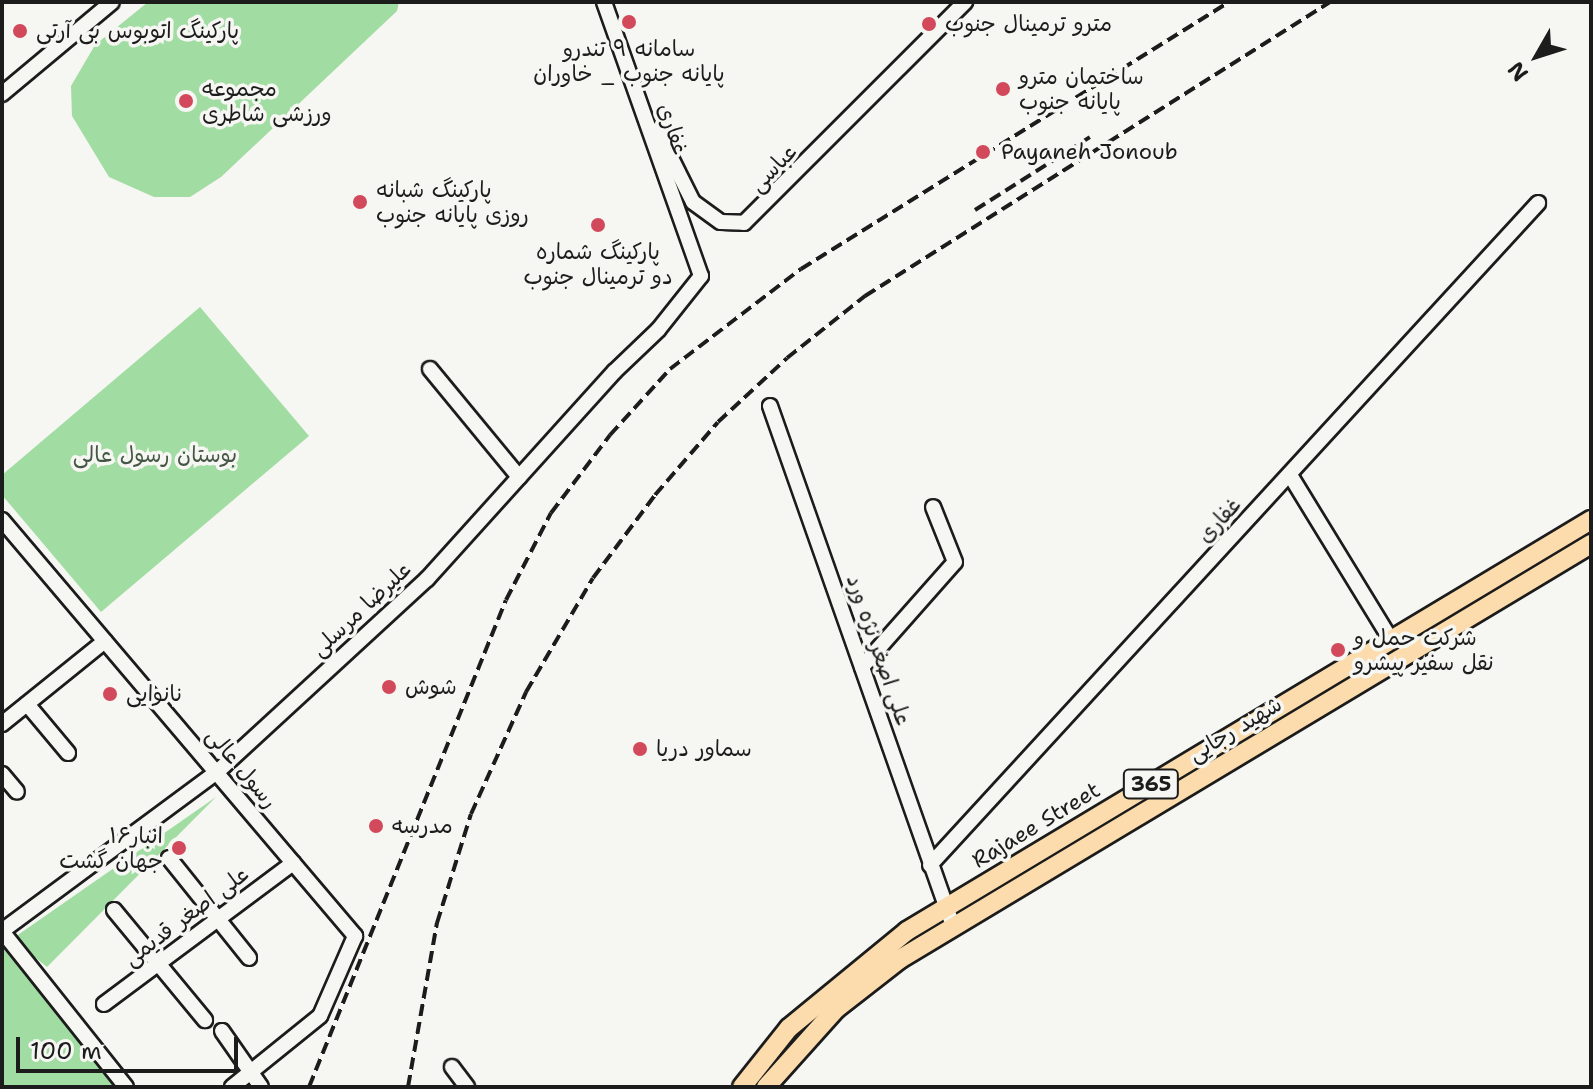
<!DOCTYPE html>
<html>
<head>
<meta charset="utf-8">
<style>
  body { margin:0 }
  #map { position:relative; width:1593px; height:1089px; overflow:hidden; background:#f6f6f2; font-family:"Shantell Sans","Playpen Sans Arabic",sans-serif }
  div>[style] { position:absolute }
  .green>* { inset:0; background:#a1dca2 }
  .roads { filter:drop-shadow(2px 0 #1c1c1c) drop-shadow(-2px 0 #1c1c1c) drop-shadow(0 2px #1c1c1c) drop-shadow(0 -2px #1c1c1c) }
  .minor>* { height:14px; margin:-7px; padding:0 7px; transform-origin:7px; border-radius:7px; background:#f6f6f2 }
  .major>* { height:18px; margin:-9px; padding:0 9px; transform-origin:9px; border-radius:9px; background:#fcdcac }
  .rail>* { height:4px; margin-top:-2px; transform-origin:0; background:repeating-linear-gradient(90deg,#1c1c1c 0 12px,transparent 0 18px) }
  .dots>* { width:22px; height:22px; translate:-50% -50%; box-sizing:border-box; border:4px solid #f6f6f2; border-radius:50% }
  span { translate:-50% -50%; white-space:nowrap; text-align:center; line-height:1.15; -webkit-text-stroke:7px #f6f6f2; paint-order:stroke }
  .shield-label span { padding:2px 6px; background:#f6f6f2; border:2px solid; border-radius:6px; -webkit-text-stroke-width:0 }
  .shield-label { font-size:20px; color:#1c1c1c; font-weight:700 }
  .poi-label { font-size:22px; color:#1c1c1c }
  .left { translate:0 -50%; text-align:left }
  .right { translate:-100% -50%; text-align:right }
  .street-label { font-size:22px; color:#1c1c1c }
  .park-label { font-size:22px; color:#445644 }
  .frame { position:absolute; inset:0; border:4px solid #1c1c1c; pointer-events:none }
  .north { position:absolute; left:1497px; top:16px; width:80px; height:80px; -webkit-text-stroke:6px #f6f6f2; paint-order:stroke; rotate:231deg; font-size:22px; font-weight:700; line-height:32px; text-align:center; color:#1c1c1c }
  .north::after { content:''; display:block; margin:auto; width:28px; height:36px; background:#1c1c1c; clip-path:polygon(50% 0,100% 100%,50% 72%,0 100%) }
  .scale { position:absolute; left:16px; top:1037px; width:222px; height:36px; box-sizing:border-box; border:4px solid #1c1c1c; border-top:0; padding-left:10px; font-size:24px; line-height:28px; white-space:nowrap; color:#1c1c1c; -webkit-text-stroke:6px #f6f6f2; paint-order:stroke }
</style>
</head>
<body>
<div id="map">
  <div class="green">
    <div style="clip-path:polygon(148px 2px,399px 2px,397px 11px,221px 177px,190px 197px,154px 197px,109px 177px,72px 116px,71px 86px,95px 45px)"></div>
    <div style="clip-path:polygon(200px 307px,309px 436px,101px 612px,2px 495px,2px 475px)"></div>
    <div style="clip-path:polygon(216px 797px,47px 967px,12px 939px)"></div>
    <div style="clip-path:polygon(6px 945px,120px 1087px,2px 1087px,2px 947px)"></div>
  </div>
  <div class="roads">
    <div class="minor">
      <div style="left:2px;top:94px;width:143px;rotate:-39.9deg"></div>
      <div style="left:657px;top:130px;width:80px;rotate:63.4deg"></div>
      <div style="left:693px;top:202px;width:34px;rotate:36deg"></div>
      <div style="left:721px;top:222px;width:23px;rotate:2deg"></div>
      <div style="left:744px;top:223px;width:313px;rotate:-45deg"></div>
      <div style="left:430px;top:369px;width:140px;rotate:50.5deg"></div>
      <div style="left:770px;top:406px;width:551px;rotate:70.61deg"></div>
      <div style="left:1290px;top:475px;width:193px;rotate:58.5deg"></div>
      <div style="left:2px;top:520px;width:546px;rotate:49.68deg"></div>
      <div style="left:355px;top:936px;width:87px;rotate:113.6deg"></div>
      <div style="left:320px;top:1016px;width:113px;rotate:141.1deg"></div>
      <div style="left:862px;top:667px;width:140px;rotate:-48.5deg"></div>
      <div style="left:955px;top:562px;width:59px;rotate:-111.8deg"></div>
      <div style="left:27px;top:704px;width:64px;rotate:50.1deg"></div>
      <div style="left:2px;top:724px;width:132px;rotate:-38.9deg"></div>
      <div style="left:2px;top:774px;width:23px;rotate:50deg"></div>
      <div style="left:169px;top:858px;width:128px;rotate:51.3deg"></div>
      <div style="left:930px;top:865px;width:899px;rotate:-47.43deg"></div>
      <div style="left:114px;top:910px;width:143px;rotate:50.4deg"></div>
      <div style="left:104px;top:1004px;width:236px;rotate:-36.7deg"></div>
      <div style="left:222px;top:1031px;width:68px;rotate:55.1deg"></div>
      <div style="left:452px;top:1067px;width:25px;rotate:53deg"></div>
      <div style="left:126px;top:1087px;width:199px;rotate:-128.5deg"></div>
      <div style="left:2px;top:931px;width:267px;rotate:-36.5deg"></div>
      <div style="left:217px;top:772px;width:285px;rotate:-42.6deg"></div>
      <div style="left:427px;top:579px;width:279px;rotate:-47.9deg"></div>
      <div style="left:614px;top:372px;width:61px;rotate:-43.7deg"></div>
      <div style="left:658px;top:330px;width:69px;rotate:-51.5deg"></div>
      <div style="left:701px;top:276px;width:291px;rotate:-109.5deg"></div>
    </div>
    <div class="major">
      <div style="left:742px;top:1087px;width:75px;rotate:-51.5deg"></div>
      <div style="left:789px;top:1028px;width:153px;rotate:-39.4deg"></div>
      <div style="left:907px;top:931px;width:798px;rotate:-31deg"></div>
      <div style="left:766px;top:1087px;width:105px;rotate:-48.1deg"></div>
      <div style="left:836px;top:1009px;width:81px;rotate:-38deg"></div>
      <div style="left:900px;top:959px;width:806px;rotate:-30.99deg"></div>
    </div>
  </div>
  <div class="rail">
    <div style="left:975px;top:210px;width:136px;rotate:-32.4deg"></div>
    <div style="left:309px;top:1087px;width:525px;rotate:-67.98deg"></div>
    <div style="left:506px;top:600px;width:98px;rotate:-62.7deg"></div>
    <div style="left:551px;top:513px;width:98px;rotate:-52.9deg"></div>
    <div style="left:610px;top:435px;width:89px;rotate:-47.7deg"></div>
    <div style="left:670px;top:369px;width:165px;rotate:-37.4deg"></div>
    <div style="left:801px;top:269px;width:504px;rotate:-31.96deg"></div>
    <div style="left:408px;top:1087px;width:167px;rotate:-80deg"></div>
    <div style="left:437px;top:923px;width:114px;rotate:-72.7deg"></div>
    <div style="left:471px;top:814px;width:134px;rotate:-65.7deg"></div>
    <div style="left:526px;top:692px;width:132px;rotate:-59.6deg"></div>
    <div style="left:593px;top:578px;width:104px;rotate:-53.2deg"></div>
    <div style="left:655px;top:495px;width:96px;rotate:-49.2deg"></div>
    <div style="left:718px;top:422px;width:94px;rotate:-42.8deg"></div>
    <div style="left:787px;top:358px;width:100px;rotate:-38.5deg"></div>
    <div style="left:865px;top:296px;width:550px;rotate:-32.3deg"></div>
  </div>
  <div class="dots">
    <div style="left:629px;top:22px;background:#d1495b"></div>
    <div style="left:929px;top:24px;background:#d1495b"></div>
    <div style="left:20px;top:31px;background:#d1495b"></div>
    <div style="left:1003px;top:89px;background:#d1495b"></div>
    <div style="left:186px;top:101px;background:#d1495b"></div>
    <div style="left:983px;top:152px;background:#d1495b"></div>
    <div style="left:360px;top:202px;background:#d1495b"></div>
    <div style="left:598px;top:225px;background:#d1495b"></div>
    <div style="left:1338px;top:650px;background:#d1495b"></div>
    <div style="left:389px;top:687px;background:#d1495b"></div>
    <div style="left:110px;top:694px;background:#d1495b"></div>
    <div style="left:640px;top:749px;background:#d1495b"></div>
    <div style="left:376px;top:826px;background:#d1495b"></div>
    <div style="left:179px;top:848px;background:#d1495b"></div>
  </div>
  <div class="shield-label">
    <span style="left:1151px;top:784px">365</span>
  </div>
  <div class="poi-label">
    <span class="left" style="left:945px;top:24px">مترو ترمینال جنوب</span>
    <span class="left" style="left:36px;top:31px">پارکینگ اتوبوس بی آرتی</span>
    <span style="left:629px;top:61px">سامانه ۹ تندرو<br>پایانه جنوب _ خاوران</span>
    <span class="left" style="left:1019px;top:89px">ساختمان مترو<br>پایانه جنوب</span>
    <span class="left" style="left:202px;top:101px">مجموعه<br>ورزشی شاطری</span>
    <span class="left" style="left:1001px;top:152px">Payaneh Jonoub</span>
    <span class="left" style="left:376px;top:202px">پارکینگ شبانه<br>روزی پایانه جنوب</span>
    <span style="left:598px;top:264px">پارکینگ شماره<br>دو ترمینال جنوب</span>
    <span class="left" style="left:1354px;top:650px">شرکت حمل و<br>نقل سفیر پیشرو</span>
    <span class="left" style="left:405px;top:687px">شوش</span>
    <span class="left" style="left:126px;top:694px">نانوایی</span>
    <span class="left" style="left:656px;top:749px">سماور دریا</span>
    <span class="left" style="left:392px;top:826px">مدرسه</span>
    <span class="right" style="left:163px;top:848px">انبار۱۶<br>جهان گشت</span>
  </div>
  <div class="street-label">
    <span style="left:673px;top:129px;rotate:71deg">غفاری</span>
    <span style="left:773px;top:168px;rotate:-46deg">عباسی</span>
    <span style="left:1219px;top:520px;rotate:-48deg">غفاری</span>
    <span style="left:361px;top:609px;rotate:-43deg">علیرضا مرسلی</span>
    <span style="left:879px;top:650px;rotate:71deg">علی اصغر نژه ورد</span>
    <span style="left:1235px;top:729px;rotate:-31deg">شهید رجایی</span>
    <span style="left:242px;top:768px;rotate:50deg">رسول عالی</span>
    <span style="left:1036px;top:825px;rotate:-31deg">Rajaee Street</span>
    <span style="left:186px;top:916px;rotate:-37deg">علی اصغر قدیمی</span>
  </div>
  <div class="park-label">
    <span style="left:155px;top:455px">بوستان رسول عالی</span>
  </div>
  <div class="frame"></div>
  <div class="north">N</div>
  <div class="scale">100 m</div>
</div>
</body>
</html>
